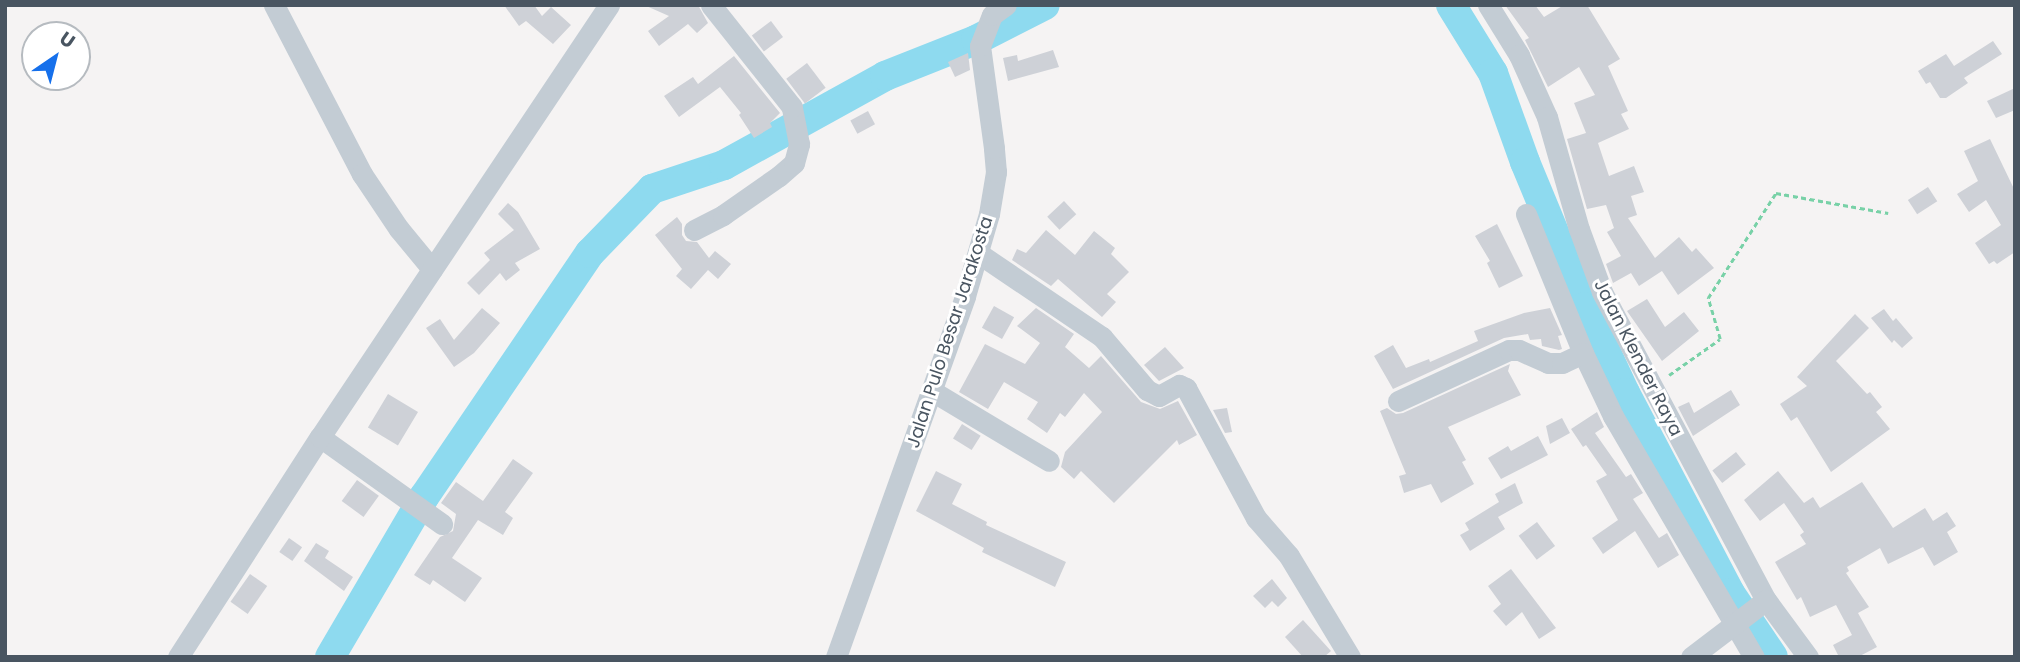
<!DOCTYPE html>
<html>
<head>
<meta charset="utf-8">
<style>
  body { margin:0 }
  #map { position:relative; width:2020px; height:662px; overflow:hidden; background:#f5f3f3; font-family:Poppins,sans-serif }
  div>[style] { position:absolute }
  .river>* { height:30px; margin:-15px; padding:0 15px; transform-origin:15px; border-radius:15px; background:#8edaef }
  .building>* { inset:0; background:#ced1d7; transform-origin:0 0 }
  .path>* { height:2.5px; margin-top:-1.25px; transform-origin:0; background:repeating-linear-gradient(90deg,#78d1a7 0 5px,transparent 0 8.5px) }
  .minor>* { height:21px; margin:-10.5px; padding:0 10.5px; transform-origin:10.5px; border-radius:10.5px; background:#c3ccd4 }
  span { translate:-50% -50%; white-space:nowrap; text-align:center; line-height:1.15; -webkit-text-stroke:6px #fff; paint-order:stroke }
  .street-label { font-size:18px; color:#495561 }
  .frame { position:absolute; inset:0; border:7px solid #495561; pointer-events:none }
  .north { position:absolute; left:21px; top:21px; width:70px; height:70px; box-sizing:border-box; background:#fff; border:2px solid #b6bbc0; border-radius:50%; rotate:35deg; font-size:19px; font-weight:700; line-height:28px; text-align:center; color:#495561 }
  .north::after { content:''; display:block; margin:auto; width:24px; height:32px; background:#1670eb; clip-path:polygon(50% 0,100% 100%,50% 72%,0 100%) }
</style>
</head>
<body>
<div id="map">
  <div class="river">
    <div style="left:1451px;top:5px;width:80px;rotate:58.3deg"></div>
    <div style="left:1493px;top:73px;width:95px;rotate:70.2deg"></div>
    <div style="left:1525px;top:162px;width:157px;rotate:67.5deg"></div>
    <div style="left:1585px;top:307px;width:95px;rotate:65.1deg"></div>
    <div style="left:1625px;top:393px;width:226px;rotate:62.3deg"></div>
    <div style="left:1730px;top:593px;width:77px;rotate:56.1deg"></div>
    <div style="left:330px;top:657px;width:186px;rotate:-59.6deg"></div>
    <div style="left:424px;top:497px;width:295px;rotate:-55.8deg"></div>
    <div style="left:590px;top:253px;width:89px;rotate:-45.9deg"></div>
    <div style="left:652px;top:189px;width:76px;rotate:-18.4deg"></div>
    <div style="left:724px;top:165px;width:184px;rotate:-28.9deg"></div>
    <div style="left:885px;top:76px;width:98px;rotate:-21.6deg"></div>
    <div style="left:976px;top:40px;width:77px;rotate:-26.9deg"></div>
  </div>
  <div class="building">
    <div style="clip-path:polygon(504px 5px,534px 5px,542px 16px,551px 7px,571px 25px,553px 44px,526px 21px,519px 26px)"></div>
    <div style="clip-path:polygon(644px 5px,698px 5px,708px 23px,697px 33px,688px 24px,659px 46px,648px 31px,669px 16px)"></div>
    <div style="clip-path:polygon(1505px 5px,1535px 5px,1544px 17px,1564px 5px,1587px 5px,1620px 59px,1608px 66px,1628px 111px,1621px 114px,1629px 129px,1598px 143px,1609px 176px,1634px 166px,1644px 192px,1631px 196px,1637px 215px,1628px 218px,1655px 258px,1679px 237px,1692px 252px,1696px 248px,1714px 268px,1678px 295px,1662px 271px,1639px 286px,1631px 273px,1613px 283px,1606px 264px,1621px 256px,1607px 232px,1614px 228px,1606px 205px,1587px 209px,1567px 139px,1586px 133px,1574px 103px,1595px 95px,1579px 67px,1548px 87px,1525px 40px,1529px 38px)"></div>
    <div style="left:771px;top:21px;width:20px;height:24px;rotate:53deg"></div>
    <div style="clip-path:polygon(1993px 41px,2002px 54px,1964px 78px,1968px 83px,1946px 98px,1940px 98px,1930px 82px,1926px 84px,1918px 71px,1946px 54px,1954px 66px)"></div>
    <div style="clip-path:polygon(1053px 50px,1059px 67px,1008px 81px,1003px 58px,1017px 55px,1018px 61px)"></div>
    <div style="clip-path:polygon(968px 53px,970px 70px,955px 77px,948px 62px)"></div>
    <div style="clip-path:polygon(734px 56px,780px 113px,770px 123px,772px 127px,754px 138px,739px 115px,741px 113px,720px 87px,679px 117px,664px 96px,693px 77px,698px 84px)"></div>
    <div style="left:807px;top:63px;width:31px;height:26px;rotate:53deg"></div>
    <div style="clip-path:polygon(2015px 88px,2015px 110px,1996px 118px,1987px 101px)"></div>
    <div style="left:868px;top:111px;width:15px;height:20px;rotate:62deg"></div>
    <div style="clip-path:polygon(1990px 139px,2015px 191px,2015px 252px,1997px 264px,1994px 261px,1989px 264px,1975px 243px,2001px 225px,1986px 200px,1969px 212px,1957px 194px,1978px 181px,1964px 151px)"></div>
    <div style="left:1928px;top:187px;width:17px;height:24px;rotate:57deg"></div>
    <div style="left:1064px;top:201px;width:18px;height:23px;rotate:47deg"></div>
    <div style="clip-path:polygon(508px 203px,518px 212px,540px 249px,515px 263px,520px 270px,506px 281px,500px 273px,479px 295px,467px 283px,490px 260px,484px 253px,514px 230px,498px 214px)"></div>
    <div style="clip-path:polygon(677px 217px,682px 224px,682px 235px,686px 241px,697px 242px,709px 258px,715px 251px,731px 264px,718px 279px,708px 270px,691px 289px,676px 276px,682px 269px,655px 235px)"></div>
    <div style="clip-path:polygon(1497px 224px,1523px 276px,1499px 288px,1487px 263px,1490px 261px,1475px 236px)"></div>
    <div style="clip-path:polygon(1046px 230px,1075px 255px,1094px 231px,1115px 248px,1111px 254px,1129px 272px,1107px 294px,1116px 302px,1102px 317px,1058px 279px,1051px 286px,1012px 260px,1017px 249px,1026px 253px)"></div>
    <div style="clip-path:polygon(1647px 299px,1665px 327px,1684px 312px,1699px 331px,1662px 361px,1627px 311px)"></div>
    <div style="left:994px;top:306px;width:23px;height:25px;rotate:29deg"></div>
    <div style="clip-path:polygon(482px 308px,500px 323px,474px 353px,454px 367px,426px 328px,440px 319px,454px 340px)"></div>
    <div style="clip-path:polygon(1036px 308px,1074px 334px,1065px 347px,1089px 368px,1101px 356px,1141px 402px,1160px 409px,1178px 401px,1197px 435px,1179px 445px,1177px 440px,1114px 503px,1081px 471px,1074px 479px,1061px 467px,1065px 452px,1102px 412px,1084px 393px,1065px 417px,1060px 413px,1047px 433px,1027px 419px,1038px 402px,1004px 382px,988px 409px,959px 392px,985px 344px,1025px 364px,1040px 343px,1017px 326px)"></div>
    <div style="clip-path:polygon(1550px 308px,1562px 335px,1558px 336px,1562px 349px,1559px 350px,1542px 346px,1541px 339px,1530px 340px,1528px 334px,1504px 338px,1393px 389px,1374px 356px,1393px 345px,1406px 368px,1429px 359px,1430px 362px,1478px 341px,1474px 331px,1524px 313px)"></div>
    <div style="clip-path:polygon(1884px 309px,1893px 321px,1896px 318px,1913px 338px,1902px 348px,1894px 340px,1892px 343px,1871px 318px)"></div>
    <div style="clip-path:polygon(1855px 314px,1869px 328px,1836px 361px,1867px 394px,1870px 392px,1882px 407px,1876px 412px,1890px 429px,1831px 472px,1797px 417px,1791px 421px,1780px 404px,1807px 386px,1797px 377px)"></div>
    <div style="clip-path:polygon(1165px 347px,1184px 368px,1159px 381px,1144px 365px)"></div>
    <div style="clip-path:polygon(1510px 364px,1508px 371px,1521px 395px,1448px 427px,1466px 460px,1462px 462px,1474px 484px,1441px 503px,1431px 484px,1404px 493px,1399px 476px,1406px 474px,1380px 411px,1387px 408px,1396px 414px,1403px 413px)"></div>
    <div style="clip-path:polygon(1731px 390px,1740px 405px,1693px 436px,1678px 407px,1689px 402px,1694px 413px)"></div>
    <div style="left:388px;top:394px;width:35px;height:39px;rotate:31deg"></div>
    <div style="clip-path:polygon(1227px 408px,1232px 432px,1225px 433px,1213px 410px)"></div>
    <div style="clip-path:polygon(1597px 412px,1604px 427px,1595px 433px,1626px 477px,1631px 474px,1643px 493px,1633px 499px,1659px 538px,1667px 533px,1679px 555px,1658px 568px,1635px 531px,1603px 554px,1592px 538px,1618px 520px,1596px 481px,1607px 475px,1586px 445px,1583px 447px,1571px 429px)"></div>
    <div style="clip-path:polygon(1562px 418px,1570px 433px,1550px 444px,1546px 426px)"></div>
    <div style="left:962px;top:424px;width:22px;height:17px;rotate:32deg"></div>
    <div style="clip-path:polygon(1538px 436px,1548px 455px,1501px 479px,1488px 458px,1508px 446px,1511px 451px)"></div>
    <div style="left:1736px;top:452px;width:16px;height:30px;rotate:52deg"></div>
    <div style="clip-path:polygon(513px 459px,533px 473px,505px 512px,513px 518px,503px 535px,478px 520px,452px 558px,482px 578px,465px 602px,433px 580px,430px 585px,414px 575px,440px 537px,453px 531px,456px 514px,441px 503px,456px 482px,483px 501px)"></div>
    <div style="clip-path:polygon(936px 471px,962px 484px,952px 504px,987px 522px,986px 525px,1066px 562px,1055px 587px,982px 552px,984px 548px,916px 511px)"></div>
    <div style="clip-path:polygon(1778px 471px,1804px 503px,1813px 497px,1820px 508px,1862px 482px,1893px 528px,1925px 508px,1933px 521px,1947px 512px,1956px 526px,1947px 532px,1958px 552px,1934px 566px,1923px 547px,1888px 564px,1880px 548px,1847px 567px,1849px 571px,1846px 573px,1869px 607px,1858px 613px,1877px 647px,1858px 657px,1839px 657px,1833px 645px,1852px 635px,1836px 605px,1810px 617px,1801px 597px,1797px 600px,1775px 562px,1806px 544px,1800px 535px,1804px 532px,1784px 503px,1760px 521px,1744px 500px)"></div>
    <div style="left:357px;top:480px;width:27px;height:26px;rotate:36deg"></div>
    <div style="clip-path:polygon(1515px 483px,1523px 503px,1498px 517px,1505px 529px,1470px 551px,1460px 535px,1469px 530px,1465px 523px,1499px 502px,1495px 494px)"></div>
    <div style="left:1537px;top:522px;width:30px;height:23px;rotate:53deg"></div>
    <div style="left:289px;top:538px;width:16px;height:17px;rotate:35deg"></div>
    <div style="clip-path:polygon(316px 543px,329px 551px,325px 558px,353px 577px,344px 591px,304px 561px)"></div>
    <div style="clip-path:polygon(1511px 569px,1556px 628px,1539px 639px,1522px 612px,1506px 626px,1493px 611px,1501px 604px,1488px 586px)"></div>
    <div style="left:250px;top:574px;width:21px;height:34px;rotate:35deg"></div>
    <div style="clip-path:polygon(1272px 579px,1287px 598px,1278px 607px,1272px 601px,1265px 608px,1253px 596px)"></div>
    <div style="clip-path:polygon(1303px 620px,1331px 651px,1324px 657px,1303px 657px,1285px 637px)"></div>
  </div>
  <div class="path">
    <div style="left:1669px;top:375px;width:62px;rotate:-35.2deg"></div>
    <div style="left:1720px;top:339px;width:43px;rotate:-106.3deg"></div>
    <div style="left:1708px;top:298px;width:125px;rotate:-57.1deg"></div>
    <div style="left:1776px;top:193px;width:114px;rotate:10.1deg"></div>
  </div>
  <div class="minor">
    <div style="left:274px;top:5px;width:191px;rotate:62.5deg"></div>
    <div style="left:362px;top:174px;width:66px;rotate:56.1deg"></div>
    <div style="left:399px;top:229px;width:52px;rotate:50.5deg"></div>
    <div style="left:1488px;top:5px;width:59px;rotate:58.2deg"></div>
    <div style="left:1519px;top:55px;width:68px;rotate:65.7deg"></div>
    <div style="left:1547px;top:117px;width:116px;rotate:74.1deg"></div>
    <div style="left:1579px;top:229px;width:67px;rotate:69.9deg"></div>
    <div style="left:1602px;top:292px;width:349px;rotate:62deg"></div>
    <div style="left:1766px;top:600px;width:71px;rotate:53.6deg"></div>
    <div style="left:1526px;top:214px;width:150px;rotate:67.7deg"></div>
    <div style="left:1583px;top:353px;width:70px;rotate:64.5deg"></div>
    <div style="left:1613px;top:416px;width:279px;rotate:59.7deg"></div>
    <div style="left:694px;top:230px;width:33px;rotate:-27deg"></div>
    <div style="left:723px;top:215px;width:68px;rotate:-34.9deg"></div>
    <div style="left:779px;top:176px;width:20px;rotate:-41deg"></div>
    <div style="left:794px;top:163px;width:20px;rotate:-75deg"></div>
    <div style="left:799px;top:144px;width:38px;rotate:-101deg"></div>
    <div style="left:792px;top:107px;width:130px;rotate:-128.5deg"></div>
    <div style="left:978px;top:253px;width:150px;rotate:34.1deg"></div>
    <div style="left:1102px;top:337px;width:70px;rotate:49.7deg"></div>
    <div style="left:1147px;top:390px;width:13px;rotate:27deg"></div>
    <div style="left:1159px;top:396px;width:23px;rotate:-29deg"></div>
    <div style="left:1179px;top:385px;width:8px;rotate:23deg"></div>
    <div style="left:1186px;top:388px;width:148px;rotate:61.7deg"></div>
    <div style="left:1256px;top:518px;width:50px;rotate:49deg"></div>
    <div style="left:1289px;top:556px;width:118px;rotate:58.9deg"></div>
    <div style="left:932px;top:391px;width:136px;rotate:30.9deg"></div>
    <div style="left:1398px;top:401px;width:122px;rotate:-24.7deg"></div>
    <div style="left:1509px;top:350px;width:10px"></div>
    <div style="left:1519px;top:350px;width:32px;rotate:24deg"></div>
    <div style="left:1548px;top:363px;width:14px"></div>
    <div style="left:1562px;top:363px;width:23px;rotate:-25deg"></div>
    <div style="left:320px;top:437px;width:150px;rotate:35.5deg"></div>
    <div style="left:178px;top:657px;width:262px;rotate:-57.2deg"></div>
    <div style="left:320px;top:437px;width:520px;rotate:-56.22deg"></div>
    <div style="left:836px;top:657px;width:383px;rotate:-70.3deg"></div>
    <div style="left:965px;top:296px;width:85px;rotate:-73.7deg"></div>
    <div style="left:989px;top:214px;width:43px;rotate:-80.5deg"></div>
    <div style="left:996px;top:172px;width:24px;rotate:-95deg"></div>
    <div style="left:994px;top:148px;width:103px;rotate:-97.8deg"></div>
    <div style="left:980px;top:46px;width:33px;rotate:-69deg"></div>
    <div style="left:992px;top:15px;width:17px;rotate:-36deg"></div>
    <div style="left:1691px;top:657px;width:94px;rotate:-37.2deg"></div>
  </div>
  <div class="street-label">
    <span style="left:950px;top:332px;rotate:-72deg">Jalan Pulo Besar Jarakosta</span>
    <span style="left:1638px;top:358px;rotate:63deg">Jalan Klender Raya</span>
  </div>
  <div class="frame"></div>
  <div class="north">U</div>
</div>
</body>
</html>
